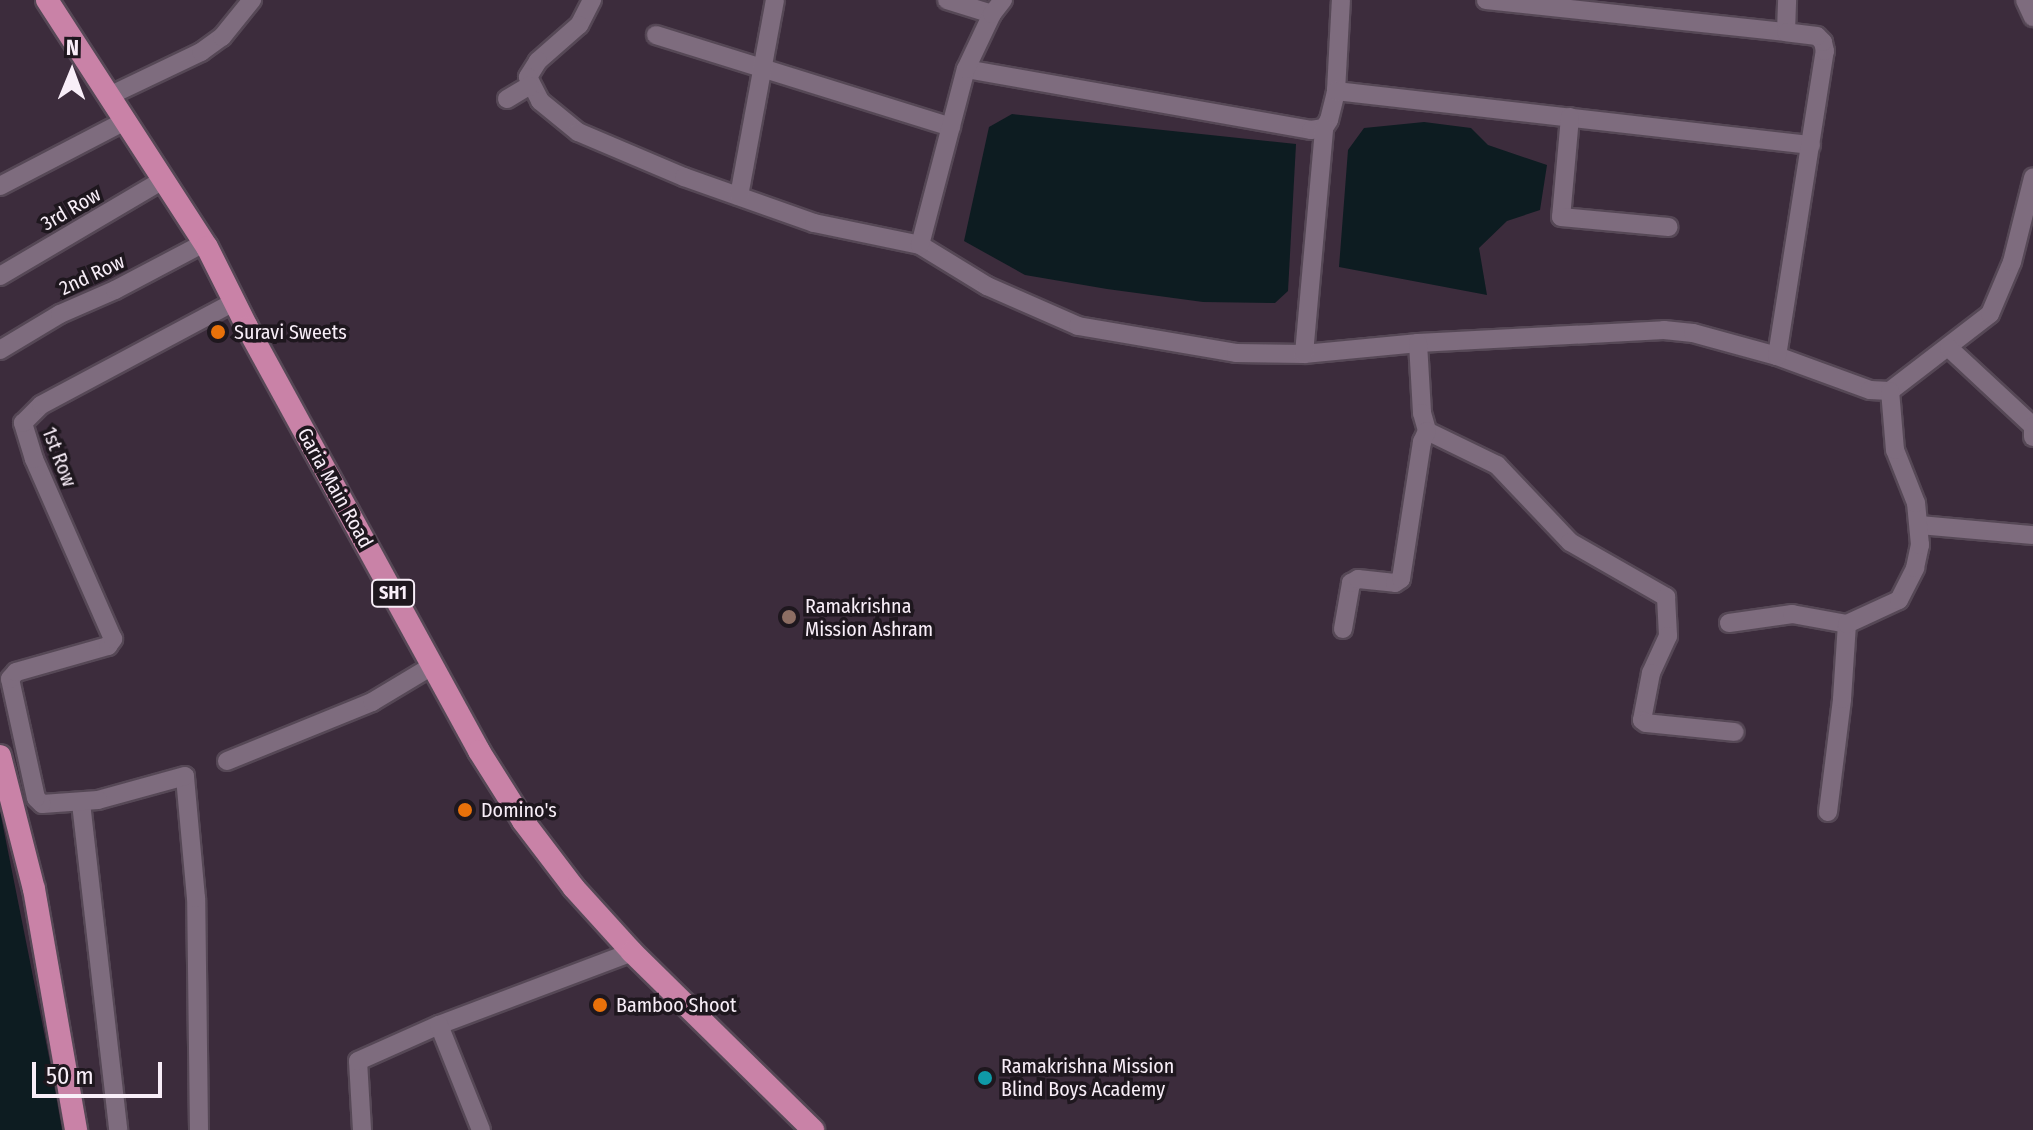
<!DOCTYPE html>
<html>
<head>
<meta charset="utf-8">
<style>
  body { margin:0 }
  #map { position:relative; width:2033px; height:1130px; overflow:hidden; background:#3c2c3c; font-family:"Fira Sans Condensed",sans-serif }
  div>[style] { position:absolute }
  .water>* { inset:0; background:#0d1c21 }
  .roads { filter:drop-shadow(2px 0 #564856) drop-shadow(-2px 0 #564856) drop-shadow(0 2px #564856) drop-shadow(0 -2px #564856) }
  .minor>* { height:18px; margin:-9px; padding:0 9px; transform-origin:9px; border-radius:9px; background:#7e6c7e }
  .primary>* { height:22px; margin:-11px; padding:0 11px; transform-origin:11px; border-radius:11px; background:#c982a7 }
  .dots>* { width:22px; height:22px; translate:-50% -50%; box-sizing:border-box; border:4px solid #1e171e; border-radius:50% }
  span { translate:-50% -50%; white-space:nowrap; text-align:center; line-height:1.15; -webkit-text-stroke:7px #1e171e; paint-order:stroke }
  .shield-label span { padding:2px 6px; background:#1e171e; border:2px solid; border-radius:6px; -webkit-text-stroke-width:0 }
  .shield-label { font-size:18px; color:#f8eef8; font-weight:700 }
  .street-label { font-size:20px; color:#f8eef8 }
  .poi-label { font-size:20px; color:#f8eef8 }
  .left { translate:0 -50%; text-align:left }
  .north { position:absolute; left:32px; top:32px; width:80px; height:80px; -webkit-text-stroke:6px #1e171e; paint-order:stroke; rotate:1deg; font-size:22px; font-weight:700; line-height:32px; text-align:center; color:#f8eef8 }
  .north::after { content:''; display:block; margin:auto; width:28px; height:36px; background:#f8eef8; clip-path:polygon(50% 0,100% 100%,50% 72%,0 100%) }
  .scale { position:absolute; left:32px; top:1062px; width:130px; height:36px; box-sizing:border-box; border:4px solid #f8eef8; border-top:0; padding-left:10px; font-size:24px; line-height:28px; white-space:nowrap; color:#f8eef8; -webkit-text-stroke:6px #1e171e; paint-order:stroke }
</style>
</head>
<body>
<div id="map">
  <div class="water">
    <div style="clip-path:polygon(1012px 114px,1296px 144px,1288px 291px,1275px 303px,1203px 302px,1107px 289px,1025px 275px,964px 241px,989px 127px)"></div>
    <div style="clip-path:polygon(1424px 122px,1471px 128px,1488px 145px,1547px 165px,1540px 210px,1507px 221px,1479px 248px,1487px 295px,1339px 267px,1348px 150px,1364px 128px)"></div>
    <div style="clip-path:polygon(0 811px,51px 1067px,62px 1130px,0 1130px)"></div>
  </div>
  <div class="roads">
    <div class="minor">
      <div style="left:592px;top:0;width:28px;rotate:117deg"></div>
      <div style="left:579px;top:25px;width:55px;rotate:138.7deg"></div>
      <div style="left:538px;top:61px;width:19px;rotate:122deg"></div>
      <div style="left:528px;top:77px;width:27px;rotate:63deg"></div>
      <div style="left:540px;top:101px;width:49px;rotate:39.2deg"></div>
      <div style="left:578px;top:132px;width:115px;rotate:23deg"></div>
      <div style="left:684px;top:177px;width:138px;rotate:19.5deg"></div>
      <div style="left:814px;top:223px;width:108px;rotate:11.7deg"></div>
      <div style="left:920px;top:245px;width:79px;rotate:31.5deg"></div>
      <div style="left:987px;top:286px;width:99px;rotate:23.7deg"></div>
      <div style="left:1078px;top:326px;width:160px;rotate:9.7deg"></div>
      <div style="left:1236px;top:353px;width:68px;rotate:0.8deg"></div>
      <div style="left:1304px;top:354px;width:115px;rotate:-5.5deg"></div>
      <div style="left:1418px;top:343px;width:246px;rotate:-3deg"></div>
      <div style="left:1664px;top:330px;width:29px;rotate:6deg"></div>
      <div style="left:1693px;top:333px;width:87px;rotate:15.3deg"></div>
      <div style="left:1777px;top:356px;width:99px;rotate:20.1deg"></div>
      <div style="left:1870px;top:390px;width:20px;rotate:3deg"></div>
      <div style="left:1890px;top:391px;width:126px;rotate:-37.6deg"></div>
      <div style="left:1990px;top:314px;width:56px;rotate:-67.1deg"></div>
      <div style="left:2012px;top:262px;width:87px;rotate:-76deg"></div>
      <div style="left:947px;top:0;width:47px;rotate:17.3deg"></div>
      <div style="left:1486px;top:0;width:302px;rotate:6.1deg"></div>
      <div style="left:1786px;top:32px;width:32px;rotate:-88deg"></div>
      <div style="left:2025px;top:0;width:19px;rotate:65deg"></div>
      <div style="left:656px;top:35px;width:309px;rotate:17.3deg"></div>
      <div style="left:966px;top:69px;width:350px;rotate:10deg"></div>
      <div style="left:1311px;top:130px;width:13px;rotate:-9deg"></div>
      <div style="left:1324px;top:128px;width:9px;rotate:-58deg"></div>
      <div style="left:1329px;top:120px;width:30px;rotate:-76deg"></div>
      <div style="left:1336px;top:91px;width:91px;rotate:-86.9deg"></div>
      <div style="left:1336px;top:91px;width:478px;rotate:6.5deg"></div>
      <div style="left:111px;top:95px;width:100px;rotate:-25.5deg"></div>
      <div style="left:201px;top:52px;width:26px;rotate:-36deg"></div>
      <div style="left:222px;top:37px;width:48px;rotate:-51deg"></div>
      <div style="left:507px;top:99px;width:26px;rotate:-31deg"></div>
      <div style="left:1570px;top:117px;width:100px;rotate:95.1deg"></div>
      <div style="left:1561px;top:217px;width:108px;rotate:5.3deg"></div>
      <div style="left:0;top:186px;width:143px;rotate:-27.5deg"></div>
      <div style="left:739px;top:196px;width:199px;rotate:-79.6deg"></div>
      <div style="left:920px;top:245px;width:182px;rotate:-75.4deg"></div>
      <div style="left:966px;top:69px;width:61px;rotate:-64.7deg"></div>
      <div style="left:992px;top:14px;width:18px;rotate:-52deg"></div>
      <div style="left:0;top:276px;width:191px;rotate:-30.5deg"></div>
      <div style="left:1418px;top:343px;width:70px;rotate:86.7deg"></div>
      <div style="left:1422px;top:413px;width:19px;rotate:74deg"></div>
      <div style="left:1427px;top:431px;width:78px;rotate:25.9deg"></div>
      <div style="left:1497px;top:465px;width:106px;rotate:46.5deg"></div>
      <div style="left:1570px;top:542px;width:111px;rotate:29.8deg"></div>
      <div style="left:1666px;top:597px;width:39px;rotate:87deg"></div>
      <div style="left:1668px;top:636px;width:41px;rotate:114.7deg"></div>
      <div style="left:1651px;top:673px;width:48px;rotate:100.8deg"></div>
      <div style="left:1642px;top:720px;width:5px;rotate:37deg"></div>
      <div style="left:1646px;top:723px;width:89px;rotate:5.8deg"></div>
      <div style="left:1949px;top:348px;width:115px;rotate:42.9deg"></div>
      <div style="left:2033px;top:426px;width:11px;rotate:90deg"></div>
      <div style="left:0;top:350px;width:70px;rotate:-31deg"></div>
      <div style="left:60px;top:314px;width:60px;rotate:-23.6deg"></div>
      <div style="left:115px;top:290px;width:101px;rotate:-27.8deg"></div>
      <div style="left:1304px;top:354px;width:227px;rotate:-84.9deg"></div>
      <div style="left:1777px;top:356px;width:309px;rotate:-81.1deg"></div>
      <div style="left:1825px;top:51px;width:9px;rotate:-103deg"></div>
      <div style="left:1823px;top:42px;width:8px;rotate:-135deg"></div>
      <div style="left:1817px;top:36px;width:31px;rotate:-173deg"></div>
      <div style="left:1920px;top:525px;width:113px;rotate:5.1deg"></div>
      <div style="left:1729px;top:623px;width:64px;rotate:-8.1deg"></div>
      <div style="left:1792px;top:614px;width:56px;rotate:10.3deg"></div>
      <div style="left:1343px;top:629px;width:47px;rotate:-80.1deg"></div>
      <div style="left:1351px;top:583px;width:8px;rotate:-30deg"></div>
      <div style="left:1358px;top:579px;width:37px;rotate:6deg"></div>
      <div style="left:1395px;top:583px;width:7px;rotate:-34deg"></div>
      <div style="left:1401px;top:579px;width:139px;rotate:-81.3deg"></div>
      <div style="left:1422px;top:442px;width:12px;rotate:-66deg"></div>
      <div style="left:227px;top:761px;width:157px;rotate:-22.1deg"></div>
      <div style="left:372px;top:702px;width:70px;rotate:-31deg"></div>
      <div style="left:81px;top:803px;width:329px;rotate:83.5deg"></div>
      <div style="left:1828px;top:812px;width:114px;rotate:-82.9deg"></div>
      <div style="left:1842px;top:699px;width:75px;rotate:-86.2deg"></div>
      <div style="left:1847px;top:624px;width:57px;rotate:-24.8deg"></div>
      <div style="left:1899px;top:600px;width:36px;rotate:-63deg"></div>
      <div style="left:1915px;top:568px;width:24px;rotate:-78deg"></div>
      <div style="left:1920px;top:545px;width:42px;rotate:-95.4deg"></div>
      <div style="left:1916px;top:503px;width:57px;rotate:-111.6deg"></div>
      <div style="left:1895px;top:450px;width:59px;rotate:-94.8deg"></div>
      <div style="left:439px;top:1025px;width:206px;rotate:-20.7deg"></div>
      <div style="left:199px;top:1130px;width:232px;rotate:-90.7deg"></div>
      <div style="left:196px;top:898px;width:122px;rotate:-95.2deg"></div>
      <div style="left:185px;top:776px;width:90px;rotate:164.6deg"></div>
      <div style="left:98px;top:800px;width:56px;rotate:175.9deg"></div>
      <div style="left:42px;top:804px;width:8px;rotate:-135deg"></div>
      <div style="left:36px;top:798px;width:122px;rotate:-102.3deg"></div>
      <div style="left:10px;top:679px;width:9px;rotate:-49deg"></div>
      <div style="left:16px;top:672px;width:96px;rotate:-15.8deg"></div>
      <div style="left:108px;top:646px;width:9px;rotate:-54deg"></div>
      <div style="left:113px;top:639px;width:197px;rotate:-113.7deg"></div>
      <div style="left:34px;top:459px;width:38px;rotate:-107deg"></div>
      <div style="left:23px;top:423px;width:25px;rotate:-45deg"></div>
      <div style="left:41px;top:405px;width:219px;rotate:-28.1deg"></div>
      <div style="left:362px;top:1130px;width:69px;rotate:-93.3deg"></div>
      <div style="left:358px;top:1061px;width:89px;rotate:-24deg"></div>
      <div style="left:439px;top:1025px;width:113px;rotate:68.2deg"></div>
    </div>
    <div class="primary">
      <div style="left:47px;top:0;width:294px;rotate:57.1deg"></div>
      <div style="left:207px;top:247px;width:89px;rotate:63.4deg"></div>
      <div style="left:247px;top:327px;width:483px;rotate:61.3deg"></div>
      <div style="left:479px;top:751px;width:83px;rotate:57.8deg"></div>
      <div style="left:523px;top:821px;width:84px;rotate:52.7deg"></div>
      <div style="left:574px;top:888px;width:86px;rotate:47.8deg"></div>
      <div style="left:632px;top:952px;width:254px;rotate:44.5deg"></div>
      <div style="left:0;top:756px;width:137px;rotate:75.7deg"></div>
      <div style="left:34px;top:889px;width:245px;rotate:80.1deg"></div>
    </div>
  </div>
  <div class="dots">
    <div style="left:218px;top:332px;background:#e8710a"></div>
    <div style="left:789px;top:617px;background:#8d6e63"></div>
    <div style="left:465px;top:810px;background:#e8710a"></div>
    <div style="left:600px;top:1005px;background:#e8710a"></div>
    <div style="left:985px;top:1078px;background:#0f9aa8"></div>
  </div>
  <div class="shield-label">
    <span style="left:393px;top:593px">SH1</span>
  </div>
  <div class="street-label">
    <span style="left:71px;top:209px;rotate:-30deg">3rd Row</span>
    <span style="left:92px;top:275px;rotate:-25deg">2nd Row</span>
    <span style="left:59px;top:457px;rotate:69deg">1st Row</span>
    <span style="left:335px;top:488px;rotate:61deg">Garia Main Road</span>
  </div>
  <div class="poi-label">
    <span class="left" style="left:234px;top:332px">Suravi Sweets</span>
    <span class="left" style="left:805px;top:618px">Ramakrishna<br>Mission Ashram</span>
    <span class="left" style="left:481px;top:810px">Domino's</span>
    <span class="left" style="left:616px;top:1005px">Bamboo Shoot</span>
    <span class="left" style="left:1001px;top:1078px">Ramakrishna Mission<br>Blind Boys Academy</span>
  </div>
  <div class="north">N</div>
  <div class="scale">50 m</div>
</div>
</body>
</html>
